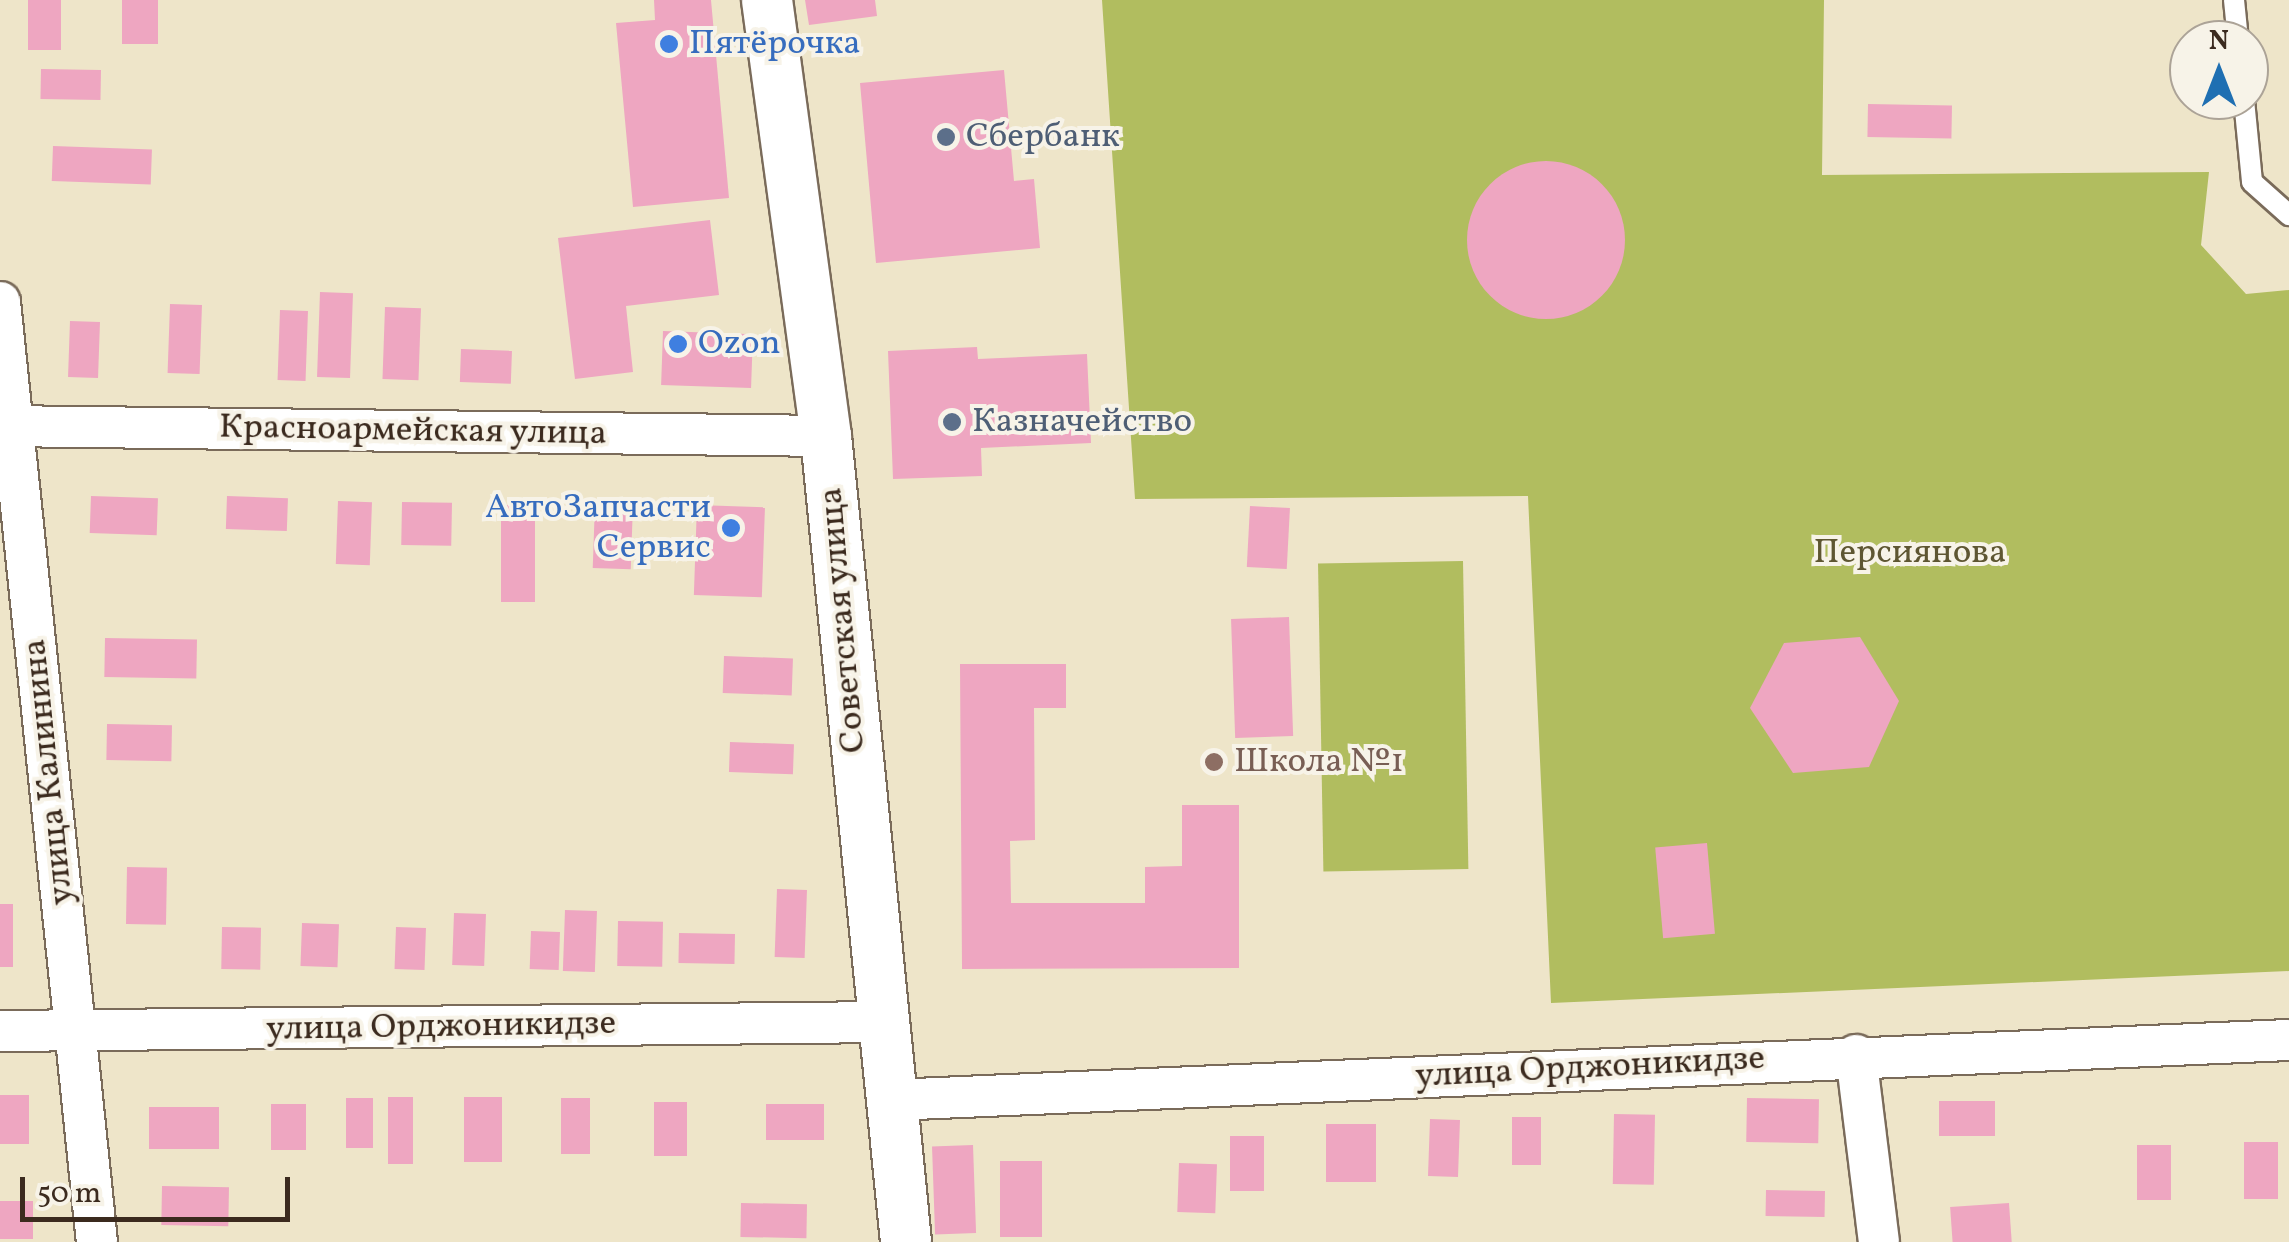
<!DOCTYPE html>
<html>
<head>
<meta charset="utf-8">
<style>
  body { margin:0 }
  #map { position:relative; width:2289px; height:1242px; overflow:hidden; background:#eee5c9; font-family:Vollkorn,serif }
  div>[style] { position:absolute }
  .green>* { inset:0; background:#b1bd5f; transform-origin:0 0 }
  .building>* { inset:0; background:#eea6c1; transform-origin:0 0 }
  .round { border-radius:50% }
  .roads { filter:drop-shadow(2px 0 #7a6b5a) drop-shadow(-2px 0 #7a6b5a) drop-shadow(0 2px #7a6b5a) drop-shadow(0 -2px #7a6b5a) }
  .service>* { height:20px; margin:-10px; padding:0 10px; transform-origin:10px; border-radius:10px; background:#fff }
  .minor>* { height:40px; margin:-20px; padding:0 20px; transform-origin:20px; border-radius:20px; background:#fff }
  .tertiary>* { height:50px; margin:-25px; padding:0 25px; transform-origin:25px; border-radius:25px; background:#fff }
  .dots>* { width:28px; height:28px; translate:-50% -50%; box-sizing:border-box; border:5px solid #f7f3e8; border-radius:50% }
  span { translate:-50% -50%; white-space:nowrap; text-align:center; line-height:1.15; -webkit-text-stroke:8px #f7f3e8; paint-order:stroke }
  .shop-label { font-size:35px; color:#366cbe }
  .left { translate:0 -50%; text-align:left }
  .right { translate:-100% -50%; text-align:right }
  .service-label { font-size:35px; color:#4e5e75 }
  .street-label { font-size:35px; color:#3b2a1e }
  .park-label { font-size:35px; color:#5e5632 }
  .education-label { font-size:35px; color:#785e54 }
  .north { position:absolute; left:2169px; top:20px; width:100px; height:100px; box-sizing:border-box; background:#f7f3e8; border:2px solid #aca397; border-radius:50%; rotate:0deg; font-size:28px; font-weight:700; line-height:40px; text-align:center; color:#3b2a1e }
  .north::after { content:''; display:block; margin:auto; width:35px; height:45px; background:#1f6fb2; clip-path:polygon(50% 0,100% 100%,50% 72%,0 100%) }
  .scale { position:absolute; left:20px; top:1177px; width:270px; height:45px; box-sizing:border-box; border:5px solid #3b2a1e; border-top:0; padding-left:12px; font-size:30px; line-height:35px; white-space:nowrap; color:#3b2a1e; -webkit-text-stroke:8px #f7f3e8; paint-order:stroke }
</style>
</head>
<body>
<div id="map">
  <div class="green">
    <div style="clip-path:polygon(1102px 0,1824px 0,1822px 175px,2209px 172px,2201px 245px,2246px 294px,2289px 290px,2289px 971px,1551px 1003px,1528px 496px,1135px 499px)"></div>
    <div style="left:1463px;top:561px;width:308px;height:145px;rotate:89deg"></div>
  </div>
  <div class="building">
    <div style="left:28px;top:0;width:33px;height:50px"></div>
    <div style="left:122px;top:0;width:36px;height:44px"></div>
    <div style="clip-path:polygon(654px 0,711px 0,729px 198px,633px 207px,616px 23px,655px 20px)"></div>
    <div style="clip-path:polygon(805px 0,875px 0,877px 16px,809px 25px)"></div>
    <div style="left:41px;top:69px;width:60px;height:30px;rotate:1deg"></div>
    <div style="clip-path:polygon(1004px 70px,1014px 181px,1034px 179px,1040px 248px,876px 263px,860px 83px)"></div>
    <div style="left:1868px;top:104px;width:84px;height:33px;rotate:1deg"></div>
    <div style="left:53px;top:146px;width:99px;height:35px;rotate:2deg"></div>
    <div class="round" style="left:1467px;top:161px;width:158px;height:158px"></div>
    <div style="clip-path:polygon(710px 220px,719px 295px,626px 306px,633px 372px,575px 379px,558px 238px)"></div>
    <div style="left:320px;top:292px;width:33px;height:85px;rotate:2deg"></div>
    <div style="left:170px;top:304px;width:32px;height:69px;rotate:2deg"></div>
    <div style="left:385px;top:307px;width:36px;height:72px;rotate:2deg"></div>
    <div style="left:280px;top:310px;width:28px;height:70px;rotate:2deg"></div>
    <div style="left:70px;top:321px;width:30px;height:56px;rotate:2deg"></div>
    <div style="left:663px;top:331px;width:90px;height:54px;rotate:2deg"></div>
    <div style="clip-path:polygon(977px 347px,978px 359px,1087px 354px,1091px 443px,981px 448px,982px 476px,893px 479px,888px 351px)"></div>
    <div style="left:461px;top:349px;width:51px;height:33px;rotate:2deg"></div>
    <div style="left:91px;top:496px;width:67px;height:37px;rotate:2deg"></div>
    <div style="left:227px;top:496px;width:61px;height:33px;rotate:2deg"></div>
    <div style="left:338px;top:501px;width:34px;height:63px;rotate:2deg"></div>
    <div style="left:402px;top:502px;width:50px;height:43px;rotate:1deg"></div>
    <div style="left:595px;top:503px;width:38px;height:65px;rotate:2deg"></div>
    <div style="left:501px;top:505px;width:34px;height:97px"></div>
    <div style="left:697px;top:505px;width:68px;height:90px;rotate:2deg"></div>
    <div style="left:1250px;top:506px;width:40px;height:61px;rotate:3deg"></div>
    <div style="left:1289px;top:617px;width:119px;height:58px;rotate:88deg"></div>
    <div style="clip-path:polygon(1860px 637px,1899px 701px,1869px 767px,1793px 773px,1750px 708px,1784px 643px)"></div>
    <div style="left:105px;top:638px;width:92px;height:39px;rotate:1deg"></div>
    <div style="left:724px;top:656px;width:69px;height:37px;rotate:2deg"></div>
    <div style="clip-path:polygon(960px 664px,1066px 664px,1066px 708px,1034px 708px,1035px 840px,1010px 841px,1011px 903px,1145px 903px,1145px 867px,1182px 866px,1182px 805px,1239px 805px,1239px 968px,962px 969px)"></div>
    <div style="left:107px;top:724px;width:65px;height:36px;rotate:1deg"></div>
    <div style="left:730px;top:742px;width:64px;height:30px;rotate:2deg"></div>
    <div style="left:1707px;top:843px;width:91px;height:52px;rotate:85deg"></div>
    <div style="left:127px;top:867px;width:40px;height:57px;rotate:1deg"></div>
    <div style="left:777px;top:889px;width:30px;height:68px;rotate:2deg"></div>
    <div style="left:0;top:904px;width:13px;height:63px"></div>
    <div style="left:565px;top:910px;width:32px;height:61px;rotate:2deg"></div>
    <div style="left:454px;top:913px;width:32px;height:52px;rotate:2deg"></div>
    <div style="left:618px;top:921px;width:45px;height:45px;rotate:1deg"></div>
    <div style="left:302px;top:923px;width:37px;height:43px;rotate:2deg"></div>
    <div style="left:222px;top:927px;width:39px;height:42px;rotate:1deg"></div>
    <div style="left:396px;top:927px;width:30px;height:42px;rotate:2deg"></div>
    <div style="left:531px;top:931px;width:29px;height:38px;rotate:2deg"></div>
    <div style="left:679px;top:933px;width:56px;height:30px;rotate:1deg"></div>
    <div style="left:0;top:1095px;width:29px;height:49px"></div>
    <div style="left:388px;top:1097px;width:25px;height:67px"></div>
    <div style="left:464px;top:1097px;width:38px;height:65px"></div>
    <div style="left:346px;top:1098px;width:27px;height:50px"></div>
    <div style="left:561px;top:1098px;width:29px;height:56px"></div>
    <div style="left:1747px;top:1098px;width:72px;height:44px;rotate:1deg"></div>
    <div style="left:1939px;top:1101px;width:56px;height:35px"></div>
    <div style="left:654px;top:1102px;width:33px;height:54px"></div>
    <div style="left:271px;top:1104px;width:35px;height:46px"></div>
    <div style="left:766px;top:1104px;width:58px;height:36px"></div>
    <div style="left:149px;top:1107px;width:70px;height:42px"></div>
    <div style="left:1614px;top:1114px;width:41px;height:70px;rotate:1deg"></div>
    <div style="left:1512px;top:1117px;width:29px;height:48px"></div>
    <div style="left:1430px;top:1119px;width:30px;height:57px;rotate:2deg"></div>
    <div style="left:1326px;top:1124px;width:50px;height:58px"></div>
    <div style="left:1230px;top:1136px;width:34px;height:55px"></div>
    <div style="left:2244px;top:1142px;width:34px;height:57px"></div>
    <div style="left:973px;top:1145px;width:88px;height:41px;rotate:88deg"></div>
    <div style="left:2137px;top:1145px;width:34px;height:55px"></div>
    <div style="left:1000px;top:1161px;width:42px;height:76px"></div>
    <div style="left:1179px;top:1163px;width:38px;height:49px;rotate:2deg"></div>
    <div style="left:162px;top:1186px;width:67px;height:39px;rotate:1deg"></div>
    <div style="left:1766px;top:1190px;width:59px;height:26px;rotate:1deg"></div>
    <div style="left:0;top:1201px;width:33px;height:38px"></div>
    <div style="left:741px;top:1203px;width:66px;height:34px;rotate:1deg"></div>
    <div style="left:2009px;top:1203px;width:39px;height:59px;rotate:86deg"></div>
  </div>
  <div class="roads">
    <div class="service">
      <div style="left:2234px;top:0;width:40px;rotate:84.3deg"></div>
      <div style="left:2244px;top:100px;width:82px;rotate:84.4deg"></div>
      <div style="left:2252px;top:182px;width:50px;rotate:41.7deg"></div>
    </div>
    <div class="minor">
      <div style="left:0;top:302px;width:945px;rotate:84.11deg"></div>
      <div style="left:0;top:426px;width:826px;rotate:0.69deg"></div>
      <div style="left:0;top:1031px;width:882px;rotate:-0.58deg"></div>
      <div style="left:1856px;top:1055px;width:188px;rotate:83deg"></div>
      <div style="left:892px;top:1100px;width:1398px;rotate:-2.46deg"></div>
    </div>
    <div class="tertiary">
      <div style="left:767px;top:0;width:440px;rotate:82.3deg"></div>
      <div style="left:826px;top:436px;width:810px;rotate:84.33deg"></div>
    </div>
  </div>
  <div class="dots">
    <div style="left:669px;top:44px;background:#3f7fe0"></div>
    <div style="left:946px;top:137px;background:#5c6f8a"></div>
    <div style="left:678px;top:344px;background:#3f7fe0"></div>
    <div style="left:952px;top:422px;background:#5c6f8a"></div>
    <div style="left:731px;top:528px;background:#3f7fe0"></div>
    <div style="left:1214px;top:762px;background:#8d6e63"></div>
  </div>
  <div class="shop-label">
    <span class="left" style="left:689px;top:44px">Пятёрочка</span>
    <span class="left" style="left:698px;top:344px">Ozon</span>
    <span class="right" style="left:711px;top:528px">АвтоЗапчасти<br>Сервис</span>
  </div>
  <div class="service-label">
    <span class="left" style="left:966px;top:137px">Сбербанк</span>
    <span class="left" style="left:972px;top:422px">Казначейство</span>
  </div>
  <div class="street-label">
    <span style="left:413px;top:431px;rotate:1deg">Красноармейская улица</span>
    <span style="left:843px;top:620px;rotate:-95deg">Советская улица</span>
    <span style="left:49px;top:772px;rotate:-96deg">улица Калинина</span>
    <span style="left:441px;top:1027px;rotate:-1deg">улица Орджоникидзе</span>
    <span style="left:1590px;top:1068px;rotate:-3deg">улица Орджоникидзе</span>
  </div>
  <div class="park-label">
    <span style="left:1910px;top:553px">Персиянова</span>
  </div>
  <div class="education-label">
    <span class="left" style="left:1234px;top:762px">Школа №1</span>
  </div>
  <div class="north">N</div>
  <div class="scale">50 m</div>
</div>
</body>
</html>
